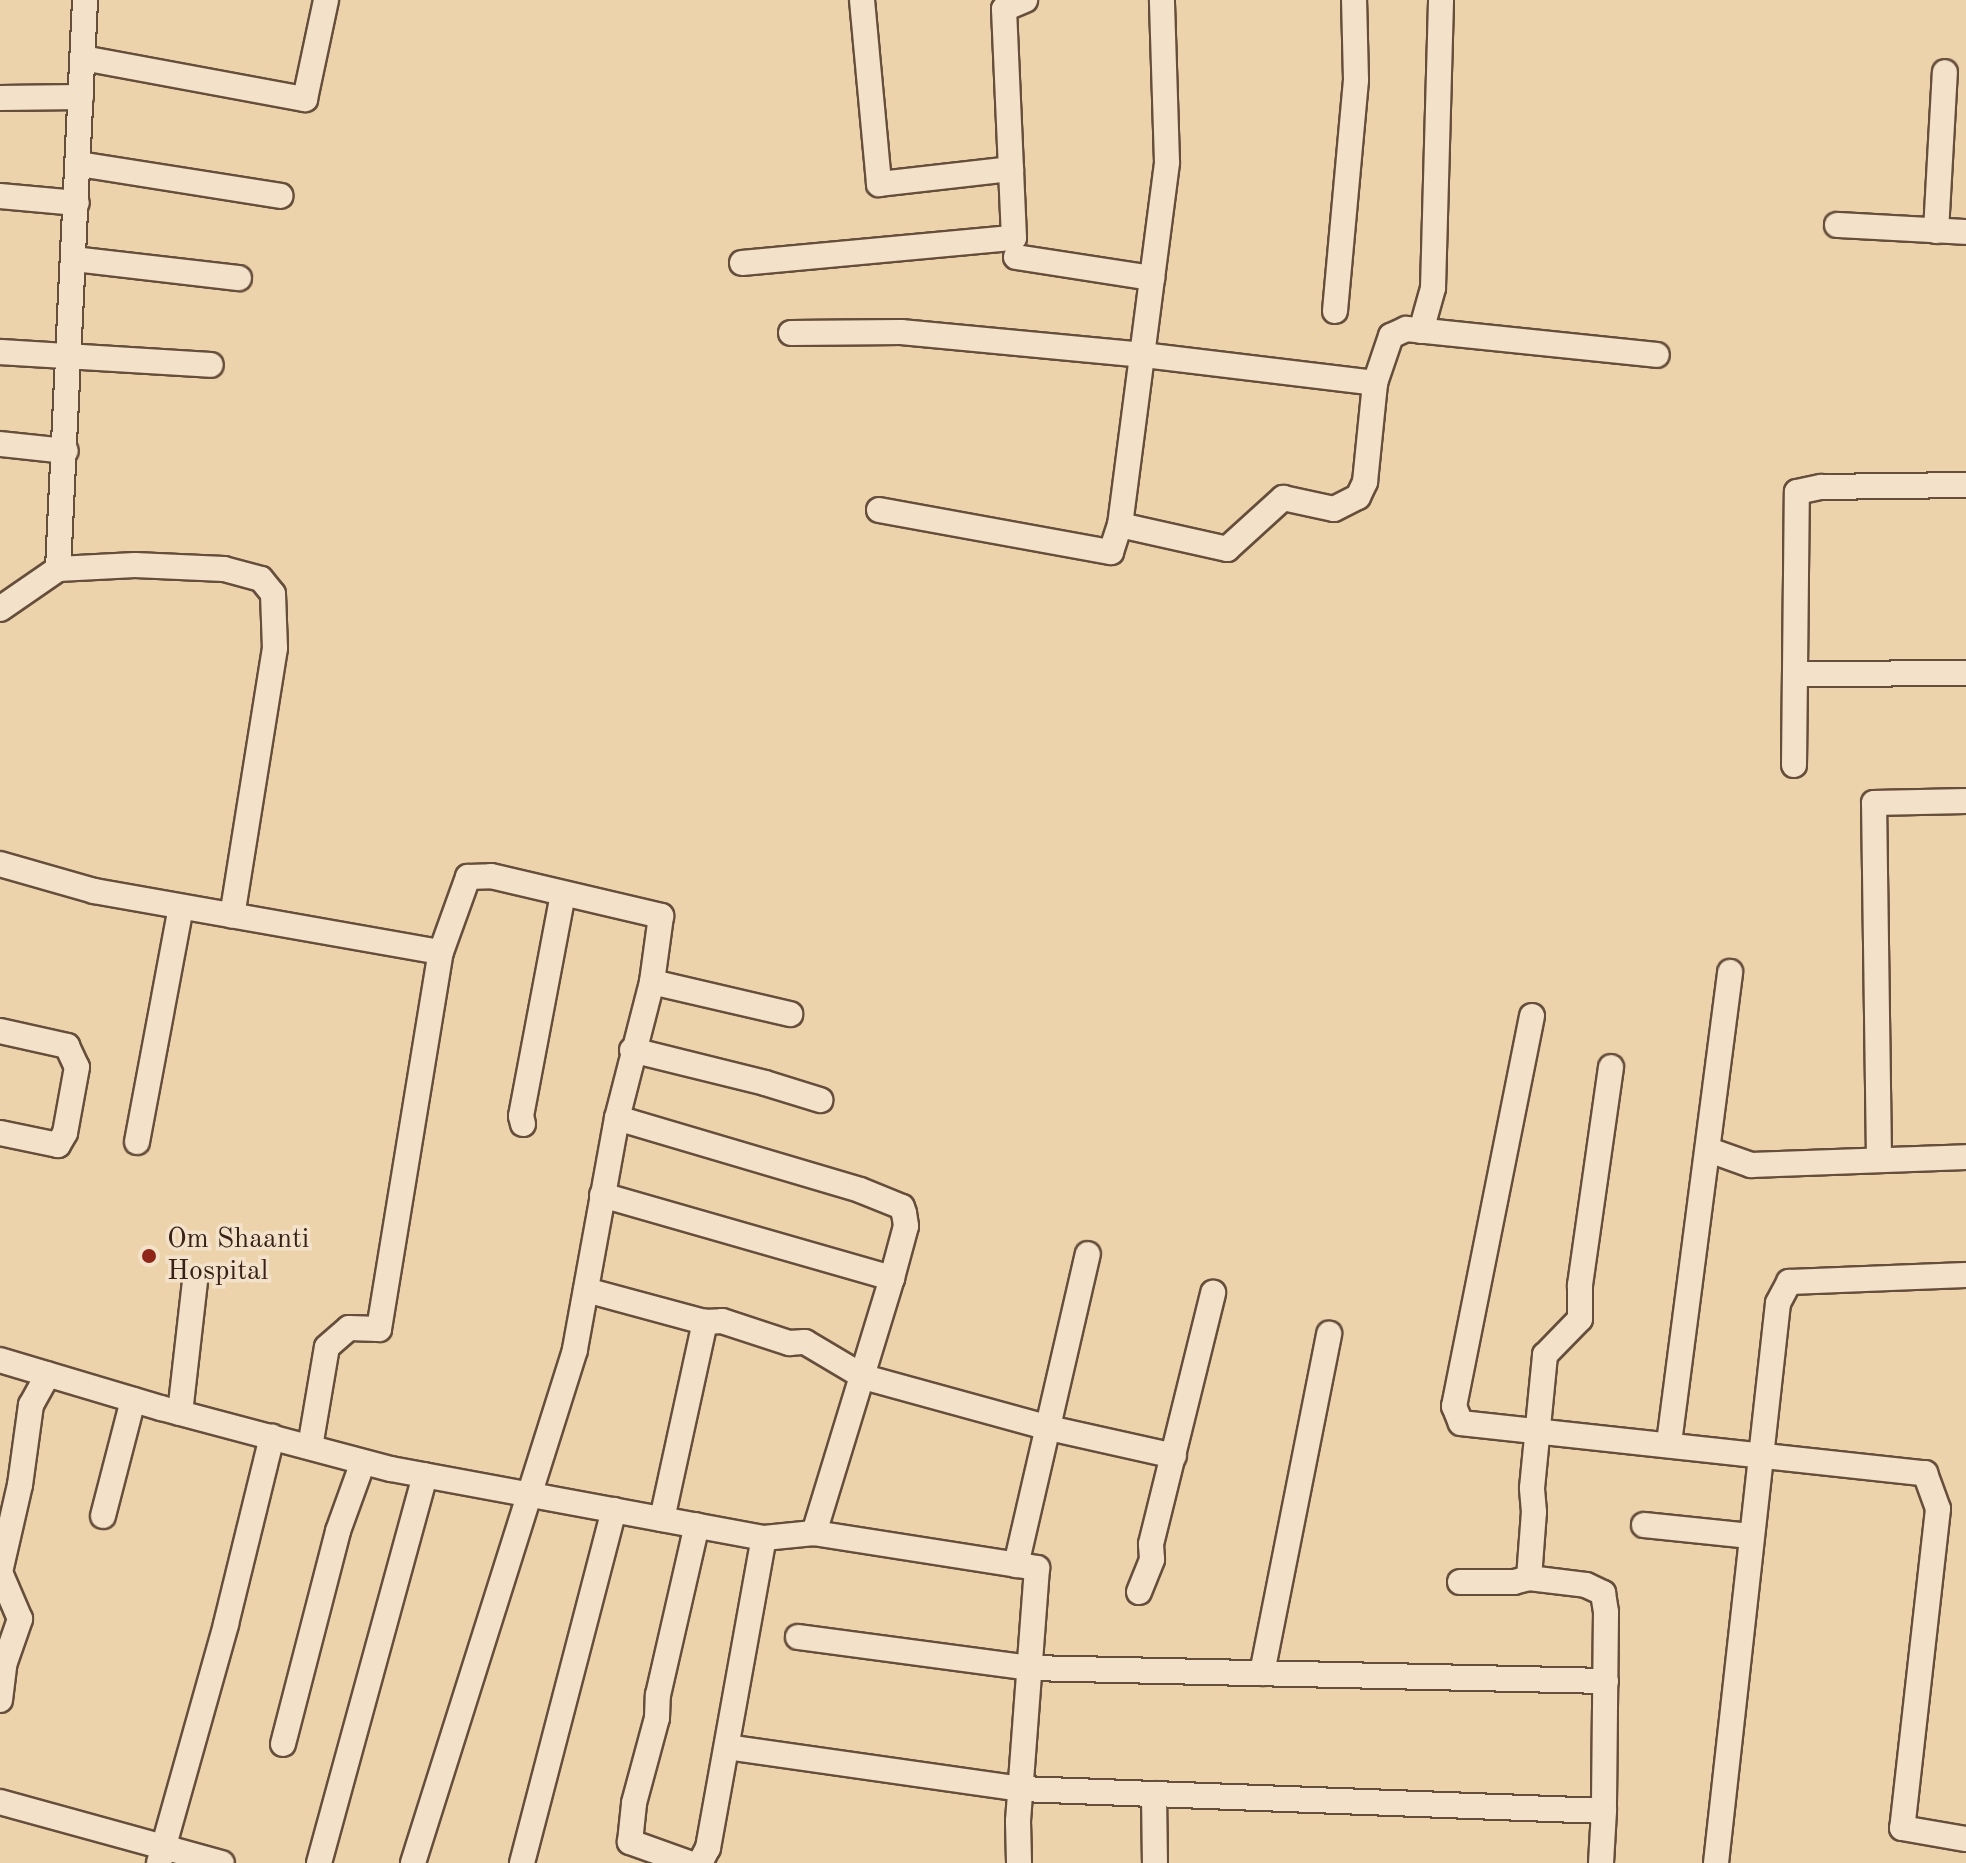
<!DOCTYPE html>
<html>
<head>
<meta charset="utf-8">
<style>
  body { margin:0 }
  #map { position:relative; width:1966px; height:1863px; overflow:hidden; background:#ecd3ac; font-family:"Old Standard TT",serif }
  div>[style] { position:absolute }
  .roads { filter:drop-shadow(2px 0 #664e3c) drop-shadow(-2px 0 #664e3c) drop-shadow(0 2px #664e3c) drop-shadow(0 -2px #664e3c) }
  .minor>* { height:24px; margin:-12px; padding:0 12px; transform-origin:12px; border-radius:12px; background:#f3e2c9 }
  .dots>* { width:22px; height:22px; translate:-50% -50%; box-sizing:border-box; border:4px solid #f3e2c9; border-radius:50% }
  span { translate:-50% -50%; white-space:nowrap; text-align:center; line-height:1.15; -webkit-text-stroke:7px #f3e2c9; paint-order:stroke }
  .poi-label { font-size:28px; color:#3a2117 }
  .left { translate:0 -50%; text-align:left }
</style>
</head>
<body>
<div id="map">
  <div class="roads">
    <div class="minor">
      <div style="left:862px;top:0;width:185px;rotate:84.7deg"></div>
      <div style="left:879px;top:184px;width:133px;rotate:-6.5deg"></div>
      <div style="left:83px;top:58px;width:226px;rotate:10.5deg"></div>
      <div style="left:305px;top:99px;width:101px;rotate:-78deg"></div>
      <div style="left:0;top:98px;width:81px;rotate:-0.7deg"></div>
      <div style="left:79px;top:164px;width:204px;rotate:9deg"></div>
      <div style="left:0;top:196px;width:77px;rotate:5.2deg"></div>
      <div style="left:1837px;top:225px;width:129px;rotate:3.1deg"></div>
      <div style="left:1936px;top:231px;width:159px;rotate:-86.8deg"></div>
      <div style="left:1016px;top:257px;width:138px;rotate:8.8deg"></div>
      <div style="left:74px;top:259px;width:166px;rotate:6.6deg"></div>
      <div style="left:742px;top:263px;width:273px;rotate:-5.3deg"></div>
      <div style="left:1014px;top:238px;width:229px;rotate:-92.5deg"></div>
      <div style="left:1004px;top:9px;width:23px;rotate:-23deg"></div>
      <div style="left:1335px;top:311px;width:232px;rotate:-84.8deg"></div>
      <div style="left:1356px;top:80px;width:80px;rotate:-91.4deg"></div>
      <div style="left:1421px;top:331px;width:45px;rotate:-74.4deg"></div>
      <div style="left:1433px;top:288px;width:288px;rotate:-88.4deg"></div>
      <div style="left:791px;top:333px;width:110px;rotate:-0.5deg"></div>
      <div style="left:901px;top:332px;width:244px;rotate:5.4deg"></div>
      <div style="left:1144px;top:355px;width:233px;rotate:6.9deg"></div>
      <div style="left:0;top:352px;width:211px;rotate:3.5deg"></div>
      <div style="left:0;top:444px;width:66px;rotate:6.1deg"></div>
      <div style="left:879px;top:510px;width:236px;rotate:10.3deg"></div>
      <div style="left:1111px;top:552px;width:28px;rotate:-72deg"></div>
      <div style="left:1120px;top:525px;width:366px;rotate:-82.6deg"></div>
      <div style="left:1167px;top:162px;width:162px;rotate:-91.8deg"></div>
      <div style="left:1120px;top:525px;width:110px;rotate:12.6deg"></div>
      <div style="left:1227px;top:549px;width:76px;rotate:-42.3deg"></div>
      <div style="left:1283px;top:498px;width:52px;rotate:12.2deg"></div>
      <div style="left:1334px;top:509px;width:27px;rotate:-27deg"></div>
      <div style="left:1358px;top:497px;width:17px;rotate:-65deg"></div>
      <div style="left:1365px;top:482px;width:100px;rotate:-84.2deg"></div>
      <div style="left:1375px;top:383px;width:50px;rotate:-71.2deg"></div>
      <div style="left:1391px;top:336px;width:17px;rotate:-25deg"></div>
      <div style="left:1406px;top:329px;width:252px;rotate:5.9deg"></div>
      <div style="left:58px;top:569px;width:77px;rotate:-3deg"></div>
      <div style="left:135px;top:565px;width:89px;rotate:2.6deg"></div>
      <div style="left:224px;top:569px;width:38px;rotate:15deg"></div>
      <div style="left:261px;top:579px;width:19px;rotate:51deg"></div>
      <div style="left:273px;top:594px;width:54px;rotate:87.9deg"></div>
      <div style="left:275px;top:648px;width:271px;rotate:99.1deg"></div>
      <div style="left:0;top:609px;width:70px;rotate:-34.6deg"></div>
      <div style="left:58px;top:569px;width:570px;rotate:-87.28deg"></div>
      <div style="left:1796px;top:674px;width:170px;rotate:-0.3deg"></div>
      <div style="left:1794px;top:765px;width:273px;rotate:-89.4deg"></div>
      <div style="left:1797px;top:492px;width:25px;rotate:-12deg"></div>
      <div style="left:1821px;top:487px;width:145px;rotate:-0.8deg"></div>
      <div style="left:0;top:864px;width:98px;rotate:16deg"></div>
      <div style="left:94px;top:891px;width:352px;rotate:10deg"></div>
      <div style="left:652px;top:982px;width:142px;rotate:13.1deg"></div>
      <div style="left:1532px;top:1016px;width:398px;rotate:101.3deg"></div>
      <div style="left:1454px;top:1406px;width:18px;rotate:68deg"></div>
      <div style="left:1461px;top:1423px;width:467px;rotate:6.2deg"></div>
      <div style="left:1925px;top:1473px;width:38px;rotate:70deg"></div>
      <div style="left:1938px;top:1509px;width:321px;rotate:96.4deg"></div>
      <div style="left:1902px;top:1828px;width:65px;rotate:9.8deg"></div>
      <div style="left:0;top:1031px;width:69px;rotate:12.6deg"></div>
      <div style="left:67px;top:1046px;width:23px;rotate:65deg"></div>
      <div style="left:77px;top:1067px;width:67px;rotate:100.3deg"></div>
      <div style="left:65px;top:1133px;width:14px;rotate:120deg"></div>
      <div style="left:58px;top:1145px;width:59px;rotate:-168.3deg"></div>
      <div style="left:632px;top:1050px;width:137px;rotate:13.9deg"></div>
      <div style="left:765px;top:1083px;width:58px;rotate:17.2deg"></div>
      <div style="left:617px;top:1118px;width:253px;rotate:16.5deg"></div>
      <div style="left:860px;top:1190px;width:45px;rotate:22deg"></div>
      <div style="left:902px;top:1207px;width:6px;rotate:72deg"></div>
      <div style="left:904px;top:1213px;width:13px;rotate:81deg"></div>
      <div style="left:906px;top:1226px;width:54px;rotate:105.1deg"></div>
      <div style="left:892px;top:1278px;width:267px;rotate:107deg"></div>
      <div style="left:523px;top:1124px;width:8px;rotate:-104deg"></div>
      <div style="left:521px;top:1116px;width:226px;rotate:-79.3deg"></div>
      <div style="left:137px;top:1142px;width:239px;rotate:-79.4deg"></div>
      <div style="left:1709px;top:1150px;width:45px;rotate:19.7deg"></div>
      <div style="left:1751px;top:1165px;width:215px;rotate:-2.1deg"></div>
      <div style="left:1879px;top:1158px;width:355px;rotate:-90.8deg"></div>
      <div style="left:1874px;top:803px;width:92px;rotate:-1.2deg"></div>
      <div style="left:602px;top:1195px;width:302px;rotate:16deg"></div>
      <div style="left:586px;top:1290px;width:123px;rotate:15.1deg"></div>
      <div style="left:705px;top:1322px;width:17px;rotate:-3deg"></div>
      <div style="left:722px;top:1321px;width:71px;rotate:18.2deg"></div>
      <div style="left:789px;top:1343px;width:16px;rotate:-4deg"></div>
      <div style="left:805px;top:1342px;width:69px;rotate:30.7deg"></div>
      <div style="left:864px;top:1377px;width:192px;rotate:15.4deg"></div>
      <div style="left:1049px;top:1428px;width:128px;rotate:12.6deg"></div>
      <div style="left:0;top:1360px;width:168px;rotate:16.6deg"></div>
      <div style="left:161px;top:1408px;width:238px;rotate:14.9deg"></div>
      <div style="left:391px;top:1469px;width:379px;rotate:10.5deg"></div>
      <div style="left:764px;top:1538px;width:50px;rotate:-5.7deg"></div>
      <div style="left:814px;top:1533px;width:226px;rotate:8.9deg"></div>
      <div style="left:1037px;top:1568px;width:254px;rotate:94.3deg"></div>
      <div style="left:1018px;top:1821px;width:42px;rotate:88.6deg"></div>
      <div style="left:180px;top:1413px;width:133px;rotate:-83.5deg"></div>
      <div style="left:1669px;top:1443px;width:475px;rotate:-82.6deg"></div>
      <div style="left:310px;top:1447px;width:101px;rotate:-80.4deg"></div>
      <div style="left:327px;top:1347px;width:29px;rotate:-41deg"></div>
      <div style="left:349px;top:1328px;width:30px;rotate:2deg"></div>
      <div style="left:379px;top:1329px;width:382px;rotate:-80.7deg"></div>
      <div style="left:441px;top:952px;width:80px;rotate:-70.2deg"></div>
      <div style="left:468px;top:877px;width:23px;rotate:-2deg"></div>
      <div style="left:491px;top:876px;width:175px;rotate:13.2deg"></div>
      <div style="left:661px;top:916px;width:67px;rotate:97.8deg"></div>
      <div style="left:652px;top:982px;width:140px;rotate:104.4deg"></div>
      <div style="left:617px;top:1118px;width:236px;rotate:100.3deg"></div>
      <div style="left:575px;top:1350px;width:538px;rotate:107.53deg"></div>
      <div style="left:103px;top:1516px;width:120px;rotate:-75.5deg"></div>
      <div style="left:662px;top:1519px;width:202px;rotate:-77.7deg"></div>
      <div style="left:1644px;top:1525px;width:107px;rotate:5.9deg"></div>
      <div style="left:1016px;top:1565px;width:319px;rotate:-77deg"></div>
      <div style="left:1529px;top:1578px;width:66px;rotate:-85.7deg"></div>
      <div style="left:1534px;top:1512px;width:24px;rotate:-95deg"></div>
      <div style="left:1532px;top:1488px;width:134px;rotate:-84.4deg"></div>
      <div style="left:1545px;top:1355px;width:50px;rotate:-45.8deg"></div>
      <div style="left:1580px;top:1319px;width:34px;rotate:-90deg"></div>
      <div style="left:1580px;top:1285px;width:220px;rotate:-81.9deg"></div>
      <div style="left:1460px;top:1582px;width:54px"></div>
      <div style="left:1514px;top:1582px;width:16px;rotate:-15deg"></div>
      <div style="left:1529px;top:1578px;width:57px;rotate:7deg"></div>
      <div style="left:1586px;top:1585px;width:19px;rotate:25deg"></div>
      <div style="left:1603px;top:1593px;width:19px;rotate:81deg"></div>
      <div style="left:1606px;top:1612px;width:199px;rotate:90.6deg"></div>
      <div style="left:1139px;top:1592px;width:35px;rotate:-68deg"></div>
      <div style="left:1152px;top:1559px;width:15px;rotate:-94deg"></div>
      <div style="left:1151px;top:1544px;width:259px;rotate:-76.1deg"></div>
      <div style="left:798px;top:1637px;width:233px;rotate:7.6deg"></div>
      <div style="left:1029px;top:1668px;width:577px;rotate:1.29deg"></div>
      <div style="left:1262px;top:1673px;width:346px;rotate:-78.8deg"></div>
      <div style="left:0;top:1700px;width:35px;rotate:-83deg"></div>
      <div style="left:4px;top:1665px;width:49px;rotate:-70.8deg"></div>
      <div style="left:20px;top:1619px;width:51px;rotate:-113.1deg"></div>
      <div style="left:0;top:1572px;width:89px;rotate:-77.1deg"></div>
      <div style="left:20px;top:1485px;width:81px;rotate:-82.2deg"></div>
      <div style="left:31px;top:1405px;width:35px;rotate:-61deg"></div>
      <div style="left:283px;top:1744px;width:220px;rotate:-75.5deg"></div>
      <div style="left:338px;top:1531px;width:73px;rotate:-70.1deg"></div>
      <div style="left:727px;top:1747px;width:297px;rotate:8.1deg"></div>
      <div style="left:1021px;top:1789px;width:583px;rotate:2.16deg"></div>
      <div style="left:1604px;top:1811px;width:52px;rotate:93.3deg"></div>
      <div style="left:1154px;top:1794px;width:69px;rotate:89.2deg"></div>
      <div style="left:0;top:1802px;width:230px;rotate:15.4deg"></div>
      <div style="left:159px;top:1863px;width:248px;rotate:-74.3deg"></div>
      <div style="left:226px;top:1624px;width:193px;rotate:-76.2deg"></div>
      <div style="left:319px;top:1863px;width:402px;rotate:-74.7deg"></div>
      <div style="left:522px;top:1863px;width:365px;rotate:-75.4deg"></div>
      <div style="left:689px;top:1863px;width:63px;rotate:-160.4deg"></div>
      <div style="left:630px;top:1842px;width:39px;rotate:-84deg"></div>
      <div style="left:634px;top:1803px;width:88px;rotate:-74.9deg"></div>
      <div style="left:657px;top:1718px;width:23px;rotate:-88deg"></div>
      <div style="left:658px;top:1695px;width:174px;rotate:-77.1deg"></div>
      <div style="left:700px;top:1863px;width:17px;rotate:-62deg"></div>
      <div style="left:708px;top:1848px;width:315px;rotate:-79.8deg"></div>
      <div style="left:1716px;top:1863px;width:563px;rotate:-83.68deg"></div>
      <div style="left:1778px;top:1303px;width:24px;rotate:-62deg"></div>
      <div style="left:1789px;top:1282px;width:177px;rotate:-2.3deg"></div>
    </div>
  </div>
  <div class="dots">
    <div style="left:149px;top:1256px;background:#8f2418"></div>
  </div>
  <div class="poi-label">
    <span class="left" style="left:167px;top:1256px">Om Shaanti<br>Hospital</span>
  </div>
</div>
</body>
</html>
